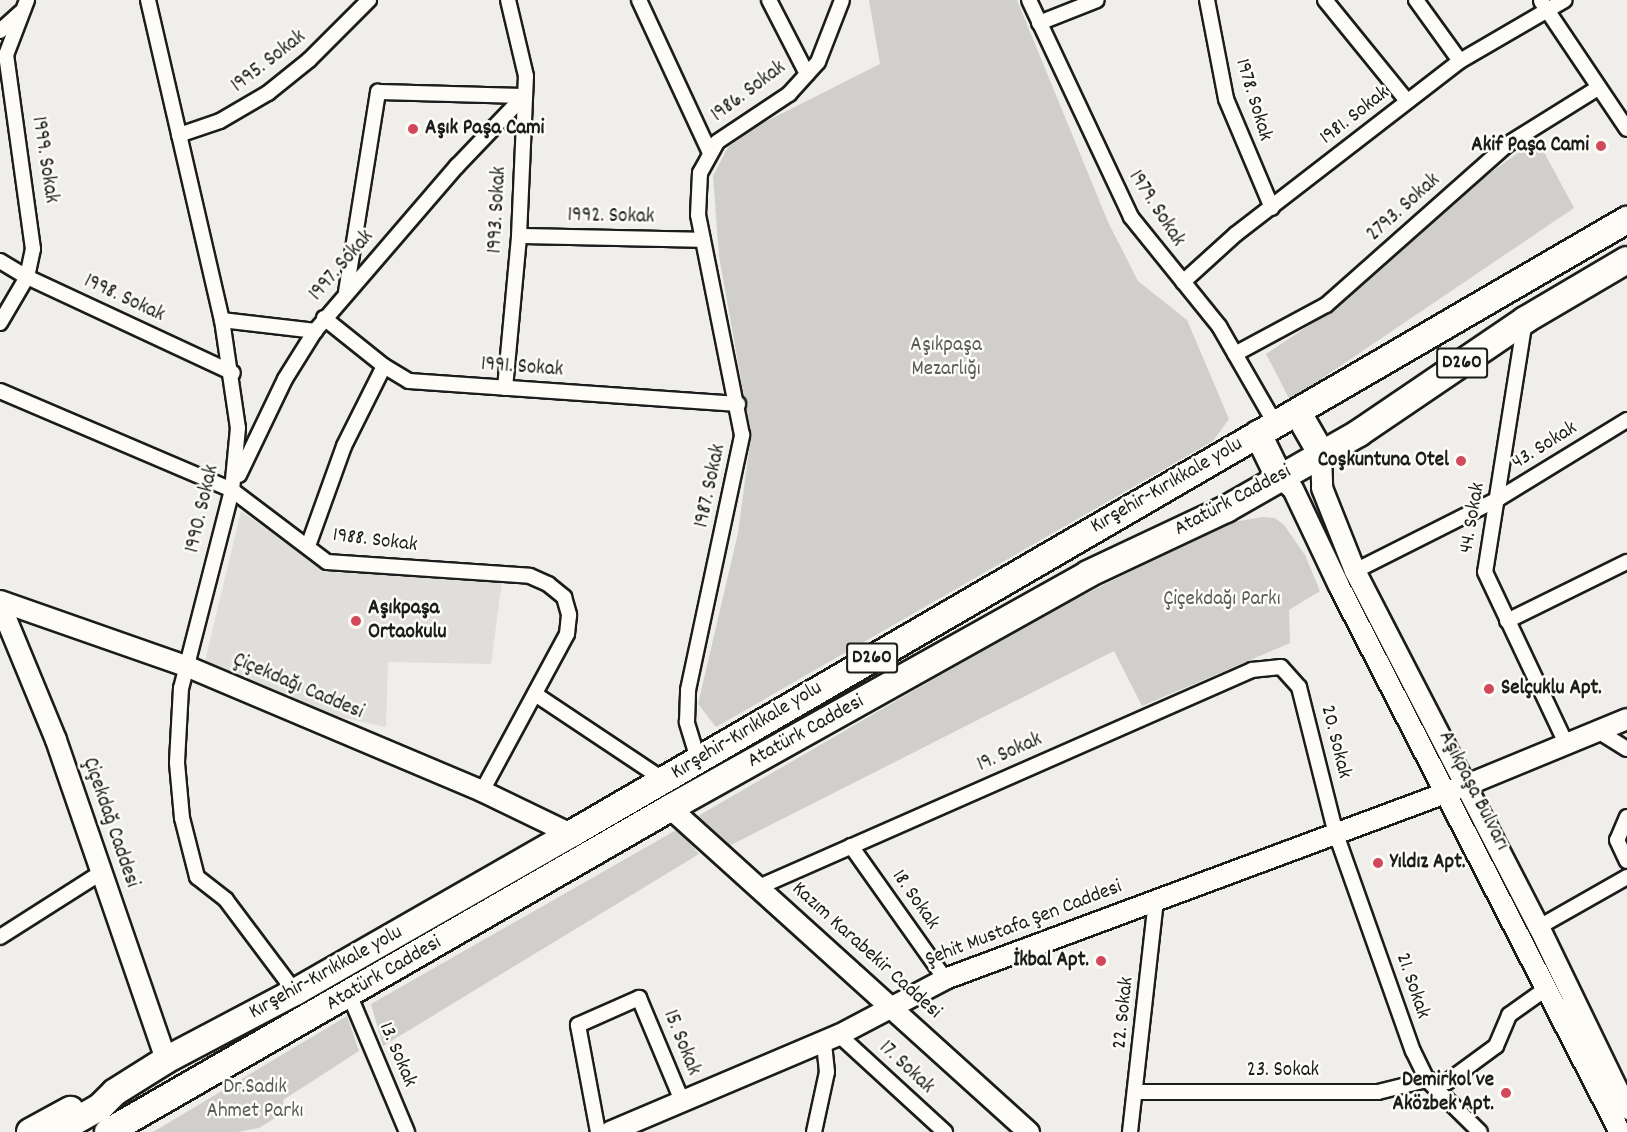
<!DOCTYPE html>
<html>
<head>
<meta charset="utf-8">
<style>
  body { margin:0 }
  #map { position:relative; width:1627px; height:1132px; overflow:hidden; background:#f0eeea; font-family:Dekko,sans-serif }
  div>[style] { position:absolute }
  .built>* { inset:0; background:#e0deda }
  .green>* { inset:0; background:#d0cfcc }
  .roads { filter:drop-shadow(2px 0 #1c1c1c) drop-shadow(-2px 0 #1c1c1c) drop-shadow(0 2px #1c1c1c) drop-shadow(0 -2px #1c1c1c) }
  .street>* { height:14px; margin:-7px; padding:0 7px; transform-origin:7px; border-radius:7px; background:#fdfcf7 }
  .secondary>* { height:20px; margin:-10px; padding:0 10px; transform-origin:10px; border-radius:10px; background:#fdfcf7 }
  .highway>* { height:26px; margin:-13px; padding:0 13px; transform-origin:13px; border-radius:13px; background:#fdfcf7 }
  .dots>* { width:16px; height:16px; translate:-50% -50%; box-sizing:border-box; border:3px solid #fdfcf7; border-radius:50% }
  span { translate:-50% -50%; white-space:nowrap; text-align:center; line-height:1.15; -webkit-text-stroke:5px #fdfcf7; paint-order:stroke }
  .shield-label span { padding:2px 4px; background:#fdfcf7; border:2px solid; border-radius:4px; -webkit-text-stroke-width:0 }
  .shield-label { font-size:20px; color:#1c1c1c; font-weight:700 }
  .street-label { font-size:21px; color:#1c1c1c }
  .poi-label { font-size:21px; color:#1c1c1c; font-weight:700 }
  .left { translate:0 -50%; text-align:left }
  .right { translate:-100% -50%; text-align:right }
  .park-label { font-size:21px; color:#5b5b5a }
</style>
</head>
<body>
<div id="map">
  <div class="built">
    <div style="clip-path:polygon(241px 511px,327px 572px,502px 581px,491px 664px,388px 662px,386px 727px,332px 715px,205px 661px)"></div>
  </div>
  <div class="green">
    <div style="clip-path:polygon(869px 0,1017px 0,1108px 222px,1138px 281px,1187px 320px,1229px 419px,1213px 441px,716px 727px,698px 704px,738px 533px,751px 435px,719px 256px,713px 176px,728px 147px,761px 124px,880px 64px)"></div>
    <div style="clip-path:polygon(1537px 139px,1574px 208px,1290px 400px,1266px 354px,1331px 311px,1460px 195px)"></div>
    <div style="clip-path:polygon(1262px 517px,1275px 518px,1284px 525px,1305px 555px,1320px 591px,1289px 610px,1290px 643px,1142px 706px,1114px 651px,727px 847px,698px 816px,1044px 615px,1191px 541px,1234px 522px)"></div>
    <div style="clip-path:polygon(678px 829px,699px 854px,383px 1046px,371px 1004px)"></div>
    <div style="clip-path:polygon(347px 1016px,359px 1051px,283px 1100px,285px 1112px,259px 1128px,238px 1132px,153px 1132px)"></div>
  </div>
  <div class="roads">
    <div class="street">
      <div style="left:148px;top:0;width:328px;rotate:77deg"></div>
      <div style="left:222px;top:320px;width:109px;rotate:81.6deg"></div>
      <div style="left:238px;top:428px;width:62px;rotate:95.5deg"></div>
      <div style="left:232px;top:490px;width:204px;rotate:104.4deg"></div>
      <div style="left:181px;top:688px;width:75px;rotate:93.1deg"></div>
      <div style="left:177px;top:763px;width:55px;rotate:84.8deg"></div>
      <div style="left:182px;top:818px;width:61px;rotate:75.7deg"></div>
      <div style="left:197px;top:877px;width:37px;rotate:38deg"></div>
      <div style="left:226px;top:900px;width:115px;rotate:53.1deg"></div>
      <div style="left:639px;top:0;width:166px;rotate:65.1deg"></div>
      <div style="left:769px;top:0;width:83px;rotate:62.8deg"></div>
      <div style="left:1029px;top:0;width:240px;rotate:64.8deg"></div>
      <div style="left:1131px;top:217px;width:140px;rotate:51.1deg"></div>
      <div style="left:1219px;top:326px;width:114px;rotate:60.1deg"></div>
      <div style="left:1207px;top:0;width:101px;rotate:79.1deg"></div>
      <div style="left:1226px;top:99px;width:118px;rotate:67.1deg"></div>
      <div style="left:1325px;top:0;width:130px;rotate:50.9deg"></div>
      <div style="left:1416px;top:0;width:75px;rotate:54.2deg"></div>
      <div style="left:1541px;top:1px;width:154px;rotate:56.1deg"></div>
      <div style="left:1039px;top:23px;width:62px;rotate:-21.6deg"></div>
      <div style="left:0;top:31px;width:28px;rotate:-42deg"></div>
      <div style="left:179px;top:135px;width:43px;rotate:-18.9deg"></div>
      <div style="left:220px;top:121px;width:56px;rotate:-30.3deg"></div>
      <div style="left:268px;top:93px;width:53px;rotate:-38.8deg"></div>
      <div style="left:309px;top:60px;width:85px;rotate:-45deg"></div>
      <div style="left:519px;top:236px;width:184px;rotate:1.2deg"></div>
      <div style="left:0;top:261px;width:31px;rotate:31deg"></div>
      <div style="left:27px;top:277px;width:227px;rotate:25deg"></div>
      <div style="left:1183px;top:282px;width:72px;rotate:-42.2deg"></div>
      <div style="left:1236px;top:234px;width:283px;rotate:-37.7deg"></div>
      <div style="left:1460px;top:61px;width:121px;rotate:-30.2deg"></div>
      <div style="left:346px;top:292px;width:203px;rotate:-80.9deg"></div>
      <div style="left:378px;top:92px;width:146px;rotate:1.6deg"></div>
      <div style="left:324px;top:318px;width:77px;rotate:38.7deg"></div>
      <div style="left:384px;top:366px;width:29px;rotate:31deg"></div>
      <div style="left:409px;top:381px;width:330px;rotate:4deg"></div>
      <div style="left:222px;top:320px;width:94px;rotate:6.7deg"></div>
      <div style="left:1525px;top:320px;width:255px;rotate:99deg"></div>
      <div style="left:1485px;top:572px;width:189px;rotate:64.7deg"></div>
      <div style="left:0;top:323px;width:53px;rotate:-59.6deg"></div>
      <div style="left:27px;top:277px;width:29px;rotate:-78deg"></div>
      <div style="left:33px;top:249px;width:196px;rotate:-97.9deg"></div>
      <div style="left:6px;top:55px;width:59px;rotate:-69.1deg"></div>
      <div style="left:1235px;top:354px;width:103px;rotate:-28.3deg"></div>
      <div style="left:1326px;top:305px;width:243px;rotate:-41.5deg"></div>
      <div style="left:1508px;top:144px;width:106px;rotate:-31.9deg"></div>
      <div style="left:505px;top:388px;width:153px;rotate:-84.7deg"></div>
      <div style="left:519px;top:236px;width:160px;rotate:-87.5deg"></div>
      <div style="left:526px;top:76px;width:78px;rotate:-103.3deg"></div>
      <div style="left:0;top:391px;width:252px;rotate:23.1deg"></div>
      <div style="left:232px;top:490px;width:119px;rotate:37.2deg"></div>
      <div style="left:327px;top:562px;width:203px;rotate:3.9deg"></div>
      <div style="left:530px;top:576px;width:20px;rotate:24deg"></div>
      <div style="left:548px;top:584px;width:21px;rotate:39deg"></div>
      <div style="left:564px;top:597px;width:19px;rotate:74deg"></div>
      <div style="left:569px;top:615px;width:19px;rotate:96deg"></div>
      <div style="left:567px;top:634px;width:179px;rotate:118.4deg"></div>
      <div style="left:239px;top:475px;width:106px;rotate:-64.4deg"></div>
      <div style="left:285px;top:379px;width:57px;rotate:-58deg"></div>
      <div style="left:315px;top:331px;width:218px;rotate:-49.3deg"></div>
      <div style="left:457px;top:166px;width:97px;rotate:-46.3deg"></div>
      <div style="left:308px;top:546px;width:106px;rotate:-70.2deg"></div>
      <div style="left:344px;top:446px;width:89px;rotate:-63.4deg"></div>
      <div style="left:1355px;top:571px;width:160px;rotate:-26.7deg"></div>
      <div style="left:1498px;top:499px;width:151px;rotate:-31.5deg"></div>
      <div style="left:1507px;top:621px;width:134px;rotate:-26.2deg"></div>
      <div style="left:535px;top:694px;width:155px;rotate:33.7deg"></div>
      <div style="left:1598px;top:731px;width:34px;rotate:32deg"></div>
      <div style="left:698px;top:759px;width:39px;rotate:-107deg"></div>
      <div style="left:687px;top:722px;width:32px;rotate:-88deg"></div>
      <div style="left:688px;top:690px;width:261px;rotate:-78deg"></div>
      <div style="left:742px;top:435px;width:224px;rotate:-101.3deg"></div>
      <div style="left:698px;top:215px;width:42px;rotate:-87.3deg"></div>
      <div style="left:700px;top:173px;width:35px;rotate:-61deg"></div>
      <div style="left:717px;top:142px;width:87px;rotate:-33.7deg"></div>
      <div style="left:789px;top:94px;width:43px;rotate:-47.8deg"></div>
      <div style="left:818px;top:62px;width:66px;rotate:-68.8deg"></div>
      <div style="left:1627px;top:817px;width:25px;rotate:113deg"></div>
      <div style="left:1617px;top:840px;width:23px;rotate:65deg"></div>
      <div style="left:851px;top:846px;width:163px;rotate:54.7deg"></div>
      <div style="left:759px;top:887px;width:539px;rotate:-23.76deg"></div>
      <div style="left:1252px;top:670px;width:29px;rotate:-6deg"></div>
      <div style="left:1281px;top:667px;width:27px;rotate:48deg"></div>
      <div style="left:1299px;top:687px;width:152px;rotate:75.9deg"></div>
      <div style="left:1336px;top:834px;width:230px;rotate:70.5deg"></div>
      <div style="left:1413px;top:1051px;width:32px;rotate:64deg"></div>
      <div style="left:1427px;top:1080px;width:74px;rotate:44.5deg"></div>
      <div style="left:1539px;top:927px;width:101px;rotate:-29.6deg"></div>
      <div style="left:0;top:937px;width:121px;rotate:-32.5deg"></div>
      <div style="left:349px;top:994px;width:150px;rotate:67.2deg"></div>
      <div style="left:839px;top:1035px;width:144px;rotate:42.5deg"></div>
      <div style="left:1137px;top:1092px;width:241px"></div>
      <div style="left:1378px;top:1092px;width:50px;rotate:-13.8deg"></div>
      <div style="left:1427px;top:1080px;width:20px;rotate:6deg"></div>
      <div style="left:1447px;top:1082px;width:61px;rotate:-36.3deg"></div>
      <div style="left:1496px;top:1046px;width:34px;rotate:-67deg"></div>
      <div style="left:1509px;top:1015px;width:47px;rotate:-35.4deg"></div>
      <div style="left:598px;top:1132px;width:109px;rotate:-100.6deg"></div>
      <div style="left:578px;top:1025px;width:67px;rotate:-23.9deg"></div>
      <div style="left:639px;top:998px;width:112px;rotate:67.3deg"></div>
      <div style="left:814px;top:1132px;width:61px;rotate:-77.8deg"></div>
      <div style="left:827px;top:1072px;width:31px;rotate:-96deg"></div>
      <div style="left:1130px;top:1132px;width:234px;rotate:-83.6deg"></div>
    </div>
    <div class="secondary">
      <div style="left:1321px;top:453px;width:35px;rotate:88deg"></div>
      <div style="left:1322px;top:488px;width:89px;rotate:68.3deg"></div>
      <div style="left:1355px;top:571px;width:401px;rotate:62.7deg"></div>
      <div style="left:1539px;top:927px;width:202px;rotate:64.2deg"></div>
      <div style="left:1279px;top:477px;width:18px;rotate:41deg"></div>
      <div style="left:1293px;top:489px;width:107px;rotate:64.6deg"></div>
      <div style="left:1339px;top:586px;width:614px;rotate:62.77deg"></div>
      <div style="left:0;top:601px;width:197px;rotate:19.3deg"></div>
      <div style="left:186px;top:666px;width:321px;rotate:22.9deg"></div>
      <div style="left:482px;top:791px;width:99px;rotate:25.8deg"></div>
      <div style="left:0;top:604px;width:147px;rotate:67.6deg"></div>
      <div style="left:56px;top:740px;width:338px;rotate:71deg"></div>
      <div style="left:670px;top:808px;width:484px;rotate:42.1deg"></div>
      <div style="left:610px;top:1132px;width:249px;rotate:-23deg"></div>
      <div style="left:839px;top:1035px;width:120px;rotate:-27.8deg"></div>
      <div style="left:945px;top:979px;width:557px;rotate:-20.39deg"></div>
      <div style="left:1467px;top:785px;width:173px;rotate:-22.4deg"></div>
    </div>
    <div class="highway">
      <div style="left:1298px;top:413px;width:46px;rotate:60.1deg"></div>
      <div style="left:1258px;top:434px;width:48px;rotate:64deg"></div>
      <div style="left:30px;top:1132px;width:46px;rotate:-28.8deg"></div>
      <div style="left:56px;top:1132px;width:51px;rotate:-29.6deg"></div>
      <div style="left:100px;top:1107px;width:21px;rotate:-45deg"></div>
      <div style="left:115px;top:1092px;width:60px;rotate:-32.1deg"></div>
      <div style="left:166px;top:1060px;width:146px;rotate:-27.8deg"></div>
      <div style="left:295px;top:992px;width:318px;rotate:-29.8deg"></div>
      <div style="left:571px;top:834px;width:1222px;rotate:-30.18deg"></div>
      <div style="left:108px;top:1132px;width:649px;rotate:-29.96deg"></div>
      <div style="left:670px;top:808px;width:479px;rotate:-29.2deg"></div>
      <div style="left:1088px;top:574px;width:153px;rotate:-25.2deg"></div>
      <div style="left:1226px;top:509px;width:153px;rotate:-29.7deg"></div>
      <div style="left:1359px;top:433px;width:201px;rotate:-34.2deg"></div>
      <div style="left:1525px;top:320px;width:118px;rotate:-30.5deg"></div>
    </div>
  </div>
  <div class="dots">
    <div style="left:413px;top:129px;background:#d1495b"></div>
    <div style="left:1601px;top:146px;background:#d1495b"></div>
    <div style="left:1461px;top:461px;background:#d1495b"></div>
    <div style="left:356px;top:621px;background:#d1495b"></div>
    <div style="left:1489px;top:689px;background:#d1495b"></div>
    <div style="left:1378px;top:863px;background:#d1495b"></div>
    <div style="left:1101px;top:961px;background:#d1495b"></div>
    <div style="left:1506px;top:1093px;background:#d1495b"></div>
  </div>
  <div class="shield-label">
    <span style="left:1462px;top:363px">D260</span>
    <span style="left:872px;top:658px">D260</span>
  </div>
  <div class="street-label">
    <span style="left:269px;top:62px;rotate:-38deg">1995. Sokak</span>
    <span style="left:749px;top:92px;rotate:-37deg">1986. Sokak</span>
    <span style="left:1253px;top:100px;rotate:73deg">1978. Sokak</span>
    <span style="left:1355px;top:116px;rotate:-38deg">1981. Sokak</span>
    <span style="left:44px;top:160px;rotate:81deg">1999. Sokak</span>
    <span style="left:1404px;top:208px;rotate:-42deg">2793. Sokak</span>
    <span style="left:1156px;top:209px;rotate:57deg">1979. Sokak</span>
    <span style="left:498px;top:210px;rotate:-87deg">1993. Sokak</span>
    <span style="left:611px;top:217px;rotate:1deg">1992. Sokak</span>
    <span style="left:342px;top:266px;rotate:-49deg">1997. Sokak</span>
    <span style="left:124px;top:299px;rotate:25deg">1998. Sokak</span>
    <span style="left:522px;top:368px;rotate:4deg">1991. Sokak</span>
    <span style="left:1545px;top:446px;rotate:-32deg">43. Sokak</span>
    <span style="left:711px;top:486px;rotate:-78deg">1987. Sokak</span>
    <span style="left:1167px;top:486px;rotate:-30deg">Kırşehir-Kırıkkale yolu</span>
    <span style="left:1233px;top:501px;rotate:-28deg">Atatürk Caddesi</span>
    <span style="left:203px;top:509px;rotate:-77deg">1990. Sokak</span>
    <span style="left:1473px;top:518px;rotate:-80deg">44. Sokak</span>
    <span style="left:375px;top:541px;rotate:7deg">1988. Sokak</span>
    <span style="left:298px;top:687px;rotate:23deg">Çiçekdağı Caddesi</span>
    <span style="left:747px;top:731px;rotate:-31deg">Kırşehir-Kırıkkale yolu</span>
    <span style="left:806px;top:732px;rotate:-29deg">Atatürk Caddesi</span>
    <span style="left:1335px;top:742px;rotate:76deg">20. Sokak</span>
    <span style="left:1010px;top:753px;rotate:-24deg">19. Sokak</span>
    <span style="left:1473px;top:791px;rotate:63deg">Aşıkpaşa Bulvarı</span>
    <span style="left:110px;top:823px;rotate:71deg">Çiçekdağ Caddesi</span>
    <span style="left:915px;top:900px;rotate:55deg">18. Sokak</span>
    <span style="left:1024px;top:924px;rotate:-21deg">Şehit Mustafa Şen Caddesi</span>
    <span style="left:866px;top:951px;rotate:42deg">Kazım Karabekir Caddesi</span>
    <span style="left:326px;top:973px;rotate:-29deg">Kırşehir-Kırıkkale yolu</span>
    <span style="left:384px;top:974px;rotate:-30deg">Atatürk Caddesi</span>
    <span style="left:1412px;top:986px;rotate:71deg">21. Sokak</span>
    <span style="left:1124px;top:1013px;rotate:-84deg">22. Sokak</span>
    <span style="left:681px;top:1043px;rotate:68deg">15. Sokak</span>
    <span style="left:397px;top:1055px;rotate:67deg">13. Sokak</span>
    <span style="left:906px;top:1068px;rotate:43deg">17. Sokak</span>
    <span style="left:1283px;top:1071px">23. Sokak</span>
  </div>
  <div class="poi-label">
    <span class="left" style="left:425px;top:129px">Aşık Paşa Cami</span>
    <span class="right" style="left:1589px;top:146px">Akif Paşa Cami</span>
    <span class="right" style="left:1449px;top:461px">Coşkuntuna Otel</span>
    <span class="left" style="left:368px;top:621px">Aşıkpaşa<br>Ortaokulu</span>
    <span class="left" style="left:1501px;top:689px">Selçuklu Apt.</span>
    <span class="left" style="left:1390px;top:863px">Yıldız Apt.</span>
    <span class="right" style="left:1089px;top:961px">İkbal Apt.</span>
    <span class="right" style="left:1494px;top:1093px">Demirkol ve<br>Aközbek Apt.</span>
  </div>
  <div class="park-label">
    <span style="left:946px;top:358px">Aşıkpaşa<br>Mezarlığı</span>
    <span style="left:1222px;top:600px">Çiçekdağı Parkı</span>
    <span style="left:255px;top:1100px">Dr.Sadık<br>Ahmet Parkı</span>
  </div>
</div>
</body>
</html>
